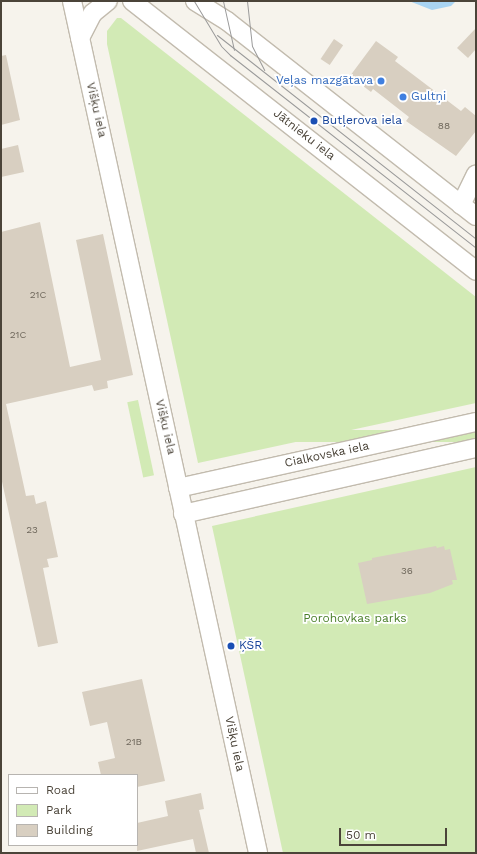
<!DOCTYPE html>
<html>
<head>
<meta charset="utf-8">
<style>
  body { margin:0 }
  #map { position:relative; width:477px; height:854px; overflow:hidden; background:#f6f3ec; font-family:"Work Sans",sans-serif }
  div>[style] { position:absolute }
  .green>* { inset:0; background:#d2eab5; transform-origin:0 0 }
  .water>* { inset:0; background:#a9d4f2 }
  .building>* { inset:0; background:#d8cfc1; transform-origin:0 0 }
  .roads { filter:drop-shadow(1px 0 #c2bbae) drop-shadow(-1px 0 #c2bbae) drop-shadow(0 1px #c2bbae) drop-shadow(0 -1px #c2bbae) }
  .minor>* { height:18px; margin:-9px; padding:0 9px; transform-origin:9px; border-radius:9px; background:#fff }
  .tram>* { height:1px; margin:-0.5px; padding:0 0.5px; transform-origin:0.5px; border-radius:0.5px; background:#9a9a9a }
  .dots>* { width:11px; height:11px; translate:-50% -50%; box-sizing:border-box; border:2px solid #fff; border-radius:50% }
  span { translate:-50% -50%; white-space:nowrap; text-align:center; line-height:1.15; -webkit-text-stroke:3.5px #fff; paint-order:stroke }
  .number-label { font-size:10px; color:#6e675b }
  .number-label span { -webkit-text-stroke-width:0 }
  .shop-label { font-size:12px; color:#366cbe }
  .right { translate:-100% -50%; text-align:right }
  .left { translate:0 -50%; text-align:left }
  .street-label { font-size:12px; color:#4b4439 }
  .transit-label { font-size:12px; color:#164399 }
  .park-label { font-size:12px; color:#4a7f2a }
  .frame { position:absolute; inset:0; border:2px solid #4b4439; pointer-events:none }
  .legend { position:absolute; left:8px; top:774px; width:130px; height:72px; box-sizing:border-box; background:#fff; border:1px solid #b7b4b0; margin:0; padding:5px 7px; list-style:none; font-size:12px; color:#4b4439 }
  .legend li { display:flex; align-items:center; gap:8px; height:20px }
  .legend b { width:20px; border:1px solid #b7b4b0 }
  .scale { position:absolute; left:339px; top:828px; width:108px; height:18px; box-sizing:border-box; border:2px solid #4b4439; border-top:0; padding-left:5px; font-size:12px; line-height:14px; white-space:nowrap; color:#4b4439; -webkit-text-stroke:3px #fff; paint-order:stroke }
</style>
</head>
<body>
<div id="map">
  <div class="green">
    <div style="clip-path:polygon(117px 18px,121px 18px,476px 297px,476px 403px,198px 463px,107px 44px,107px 31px)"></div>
    <div style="left:138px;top:400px;width:77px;height:11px;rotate:78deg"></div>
    <div style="left:476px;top:430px;width:12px;height:274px;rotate:90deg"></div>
    <div style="clip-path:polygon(476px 467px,476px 853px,283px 853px,212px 526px)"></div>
  </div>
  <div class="water">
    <div style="clip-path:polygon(409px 1px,456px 1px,451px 6px,432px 10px)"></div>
  </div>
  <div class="building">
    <div style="clip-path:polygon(476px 28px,476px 49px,468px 58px,457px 48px)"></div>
    <div style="left:334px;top:39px;width:11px;height:24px;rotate:34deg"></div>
    <div style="clip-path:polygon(376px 41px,398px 57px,395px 61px,461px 111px,465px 107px,476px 116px,476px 131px,456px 156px,406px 121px,409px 117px,373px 89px,371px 92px,350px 76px)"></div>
    <div style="clip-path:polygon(6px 55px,20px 120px,1px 125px,1px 56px)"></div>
    <div style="clip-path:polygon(18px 145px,24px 172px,1px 177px,1px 149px)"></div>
    <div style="clip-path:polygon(40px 222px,70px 367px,101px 360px,76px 240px,103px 234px,133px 375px,107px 381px,108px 388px,94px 391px,92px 385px,6px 404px,26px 496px,34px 495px,36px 504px,46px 501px,58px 557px,47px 559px,49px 567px,43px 568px,58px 643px,38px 647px,1px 477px,1px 232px)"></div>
    <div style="clip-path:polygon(436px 546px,437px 548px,444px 546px,445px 550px,450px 549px,457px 580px,452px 580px,453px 584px,430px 593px,367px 604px,358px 563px,372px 560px,372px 558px)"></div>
    <div style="clip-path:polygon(142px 679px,165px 781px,137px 787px,137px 775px,101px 775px,98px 762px,115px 758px,107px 722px,90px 726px,82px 692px)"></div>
    <div style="clip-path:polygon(201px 793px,204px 809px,199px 810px,209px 853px,196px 853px,193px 839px,137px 851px,137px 823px,168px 816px,165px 801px)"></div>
  </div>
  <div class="roads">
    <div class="minor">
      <div style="left:72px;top:1px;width:872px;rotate:77.68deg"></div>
      <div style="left:132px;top:1px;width:437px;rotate:38.1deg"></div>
      <div style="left:195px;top:1px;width:38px;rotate:32deg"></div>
      <div style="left:227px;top:21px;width:316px;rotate:38.1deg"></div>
      <div style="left:80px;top:38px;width:28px;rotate:-63deg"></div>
      <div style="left:93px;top:13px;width:19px;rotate:-39deg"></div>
      <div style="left:461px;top:205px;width:34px;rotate:-64deg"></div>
      <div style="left:178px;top:488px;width:305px;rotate:-12.5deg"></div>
      <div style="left:183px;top:514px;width:300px;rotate:-12.7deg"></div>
    </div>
  </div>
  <div class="tram">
    <div style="left:194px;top:1px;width:52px;rotate:59deg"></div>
    <div style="left:221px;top:46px;width:13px;rotate:45deg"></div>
    <div style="left:230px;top:55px;width:313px;rotate:38.1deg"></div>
    <div style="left:223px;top:1px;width:50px;rotate:77.3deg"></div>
    <div style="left:247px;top:1px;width:45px;rotate:83.7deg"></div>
    <div style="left:252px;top:46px;width:27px;rotate:63deg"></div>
    <div style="left:217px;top:35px;width:330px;rotate:38.2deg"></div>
  </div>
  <div class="dots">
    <div style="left:381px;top:81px;background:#3f7fe0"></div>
    <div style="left:403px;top:97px;background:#3f7fe0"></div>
    <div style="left:314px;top:121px;background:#1a4fb4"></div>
    <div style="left:231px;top:646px;background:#1a4fb4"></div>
  </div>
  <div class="number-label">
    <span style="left:444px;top:126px">88</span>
    <span style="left:38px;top:295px">21C</span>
    <span style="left:18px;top:335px">21C</span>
    <span style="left:32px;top:530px">23</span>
    <span style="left:407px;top:571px">36</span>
    <span style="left:134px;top:742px">21B</span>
  </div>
  <div class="shop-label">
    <span class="right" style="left:373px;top:81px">Veļas mazgātava</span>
    <span class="left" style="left:411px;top:97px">Gultņi</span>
  </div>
  <div class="street-label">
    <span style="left:96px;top:110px;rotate:77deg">Višķu iela</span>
    <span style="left:304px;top:135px;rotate:38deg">Jātnieku iela</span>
    <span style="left:165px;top:427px;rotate:77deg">Višķu iela</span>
    <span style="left:327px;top:455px;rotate:-12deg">Cialkovska iela</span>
    <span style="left:234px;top:744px;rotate:78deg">Višķu iela</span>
  </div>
  <div class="transit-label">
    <span class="left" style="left:322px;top:121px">Butļerova iela</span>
    <span class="left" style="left:239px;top:646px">ĶŠR</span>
  </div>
  <div class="park-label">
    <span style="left:355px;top:619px">Porohovkas parks</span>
  </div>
  <div class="frame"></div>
  <ul class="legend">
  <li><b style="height:5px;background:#fff"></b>Road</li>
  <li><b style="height:11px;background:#d2eab5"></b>Park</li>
  <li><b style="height:11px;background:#d8cfc1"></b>Building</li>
  </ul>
  <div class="scale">50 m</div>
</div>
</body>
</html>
